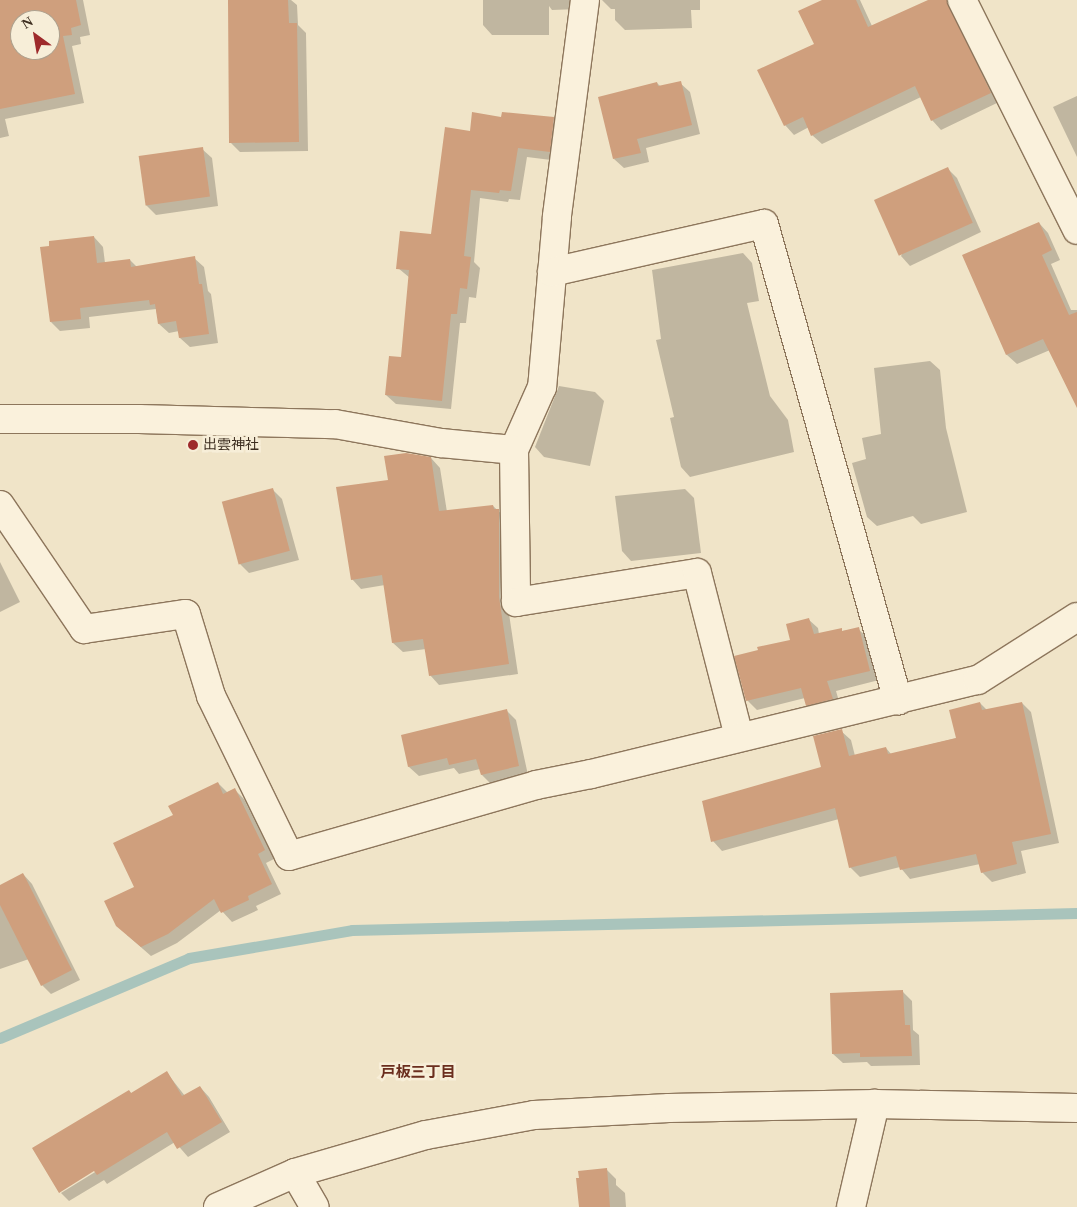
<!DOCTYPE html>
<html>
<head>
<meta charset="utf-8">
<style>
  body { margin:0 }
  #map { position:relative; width:1077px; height:1207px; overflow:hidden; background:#f0e4c8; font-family:"Times New Roman","Noto Sans JP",serif }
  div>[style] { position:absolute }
  .shadow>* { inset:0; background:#0003 }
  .stream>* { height:11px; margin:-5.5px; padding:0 5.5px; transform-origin:5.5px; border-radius:5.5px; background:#a9c4bc }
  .building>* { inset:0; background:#cf9f7d; transform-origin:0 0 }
  .roads { filter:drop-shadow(1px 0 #8d765c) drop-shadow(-1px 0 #8d765c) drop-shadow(0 1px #8d765c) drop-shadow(0 -1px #8d765c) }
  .street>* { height:28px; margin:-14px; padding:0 14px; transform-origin:14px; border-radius:14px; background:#faf1dc }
  .secondary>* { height:28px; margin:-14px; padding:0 14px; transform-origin:14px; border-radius:14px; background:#faf1dc }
  .dots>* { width:14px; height:14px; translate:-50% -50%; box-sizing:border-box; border:2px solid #f7eed8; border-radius:50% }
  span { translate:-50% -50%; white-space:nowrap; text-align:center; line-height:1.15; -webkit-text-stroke:5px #f7eed8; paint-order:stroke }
  .poi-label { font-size:14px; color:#3d2e20 }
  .left { translate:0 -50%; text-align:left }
  .neighbourhood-label { font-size:15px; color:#6b2e1e; font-weight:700 }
  .north { position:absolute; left:10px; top:10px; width:50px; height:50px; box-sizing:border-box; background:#f7eed8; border:1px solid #ada18e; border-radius:50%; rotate:328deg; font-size:14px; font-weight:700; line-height:20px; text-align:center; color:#3d2e20 }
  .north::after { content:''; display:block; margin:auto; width:18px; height:22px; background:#9e2a2b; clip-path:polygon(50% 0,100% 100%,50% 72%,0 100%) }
</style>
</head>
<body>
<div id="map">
  <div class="shadow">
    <div style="clip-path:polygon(evenodd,14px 0,83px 0,90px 35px,80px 37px,81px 44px,72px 46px,84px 103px,5px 119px,9px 136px,0 138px,0 3px,14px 0,20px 20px,50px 20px,50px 50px,20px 50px,20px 20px)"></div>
    <div style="clip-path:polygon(229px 0,291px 0,297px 5px,298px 25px,306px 33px,308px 151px,240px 152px,231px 143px)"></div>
    <div style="clip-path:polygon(483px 0,582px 0,578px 9px,552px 10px,549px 6px,549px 35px,492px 35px,483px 25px)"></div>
    <div style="clip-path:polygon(602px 0,700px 0,700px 10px,691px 10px,692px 28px,625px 30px,615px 20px,615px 9px,611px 9px)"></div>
    <div style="clip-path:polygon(825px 0,860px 0,872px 26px,931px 0,952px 0,999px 102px,941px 130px,932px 120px,921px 97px,822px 144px,812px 135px,809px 127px,794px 135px,785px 125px,816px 45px)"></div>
    <div style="clip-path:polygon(657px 83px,661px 87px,680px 83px,690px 92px,700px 134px,646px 148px,649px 162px,624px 168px,614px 159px)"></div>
    <div style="clip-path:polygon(1077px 96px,1077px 157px,1053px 107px)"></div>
    <div style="clip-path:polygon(502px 118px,554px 118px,563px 127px,559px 161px,527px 157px,520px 200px,509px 199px,508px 202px,480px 198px,474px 262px,480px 268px,476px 298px,469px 297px,466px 323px,460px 323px,451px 409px,396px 404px,386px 395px,402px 359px,410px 278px,398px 268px,432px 235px,471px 132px)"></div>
    <div style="clip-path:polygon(202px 149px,212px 158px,218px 206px,156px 215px,146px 205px)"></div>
    <div style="clip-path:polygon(947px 168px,957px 178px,981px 232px,910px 266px,901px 256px)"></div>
    <div style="clip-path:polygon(1039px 223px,1048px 233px,1060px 260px,1051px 264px,1071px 310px,1077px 310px,1077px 389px,1050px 350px,1017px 364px,1007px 355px,964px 256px)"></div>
    <div style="clip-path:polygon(94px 237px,103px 247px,105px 263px,130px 260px,137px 267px,194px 258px,204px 267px,208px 291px,211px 294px,218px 343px,190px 347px,180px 338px,179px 331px,169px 333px,159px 324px,156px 309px,89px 317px,90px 328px,60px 331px,51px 322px)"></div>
    <div style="clip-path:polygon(743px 253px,752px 263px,759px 301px,747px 303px,770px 396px,788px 420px,794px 452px,690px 477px,681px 467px,670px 418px,674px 417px,656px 340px,661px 339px,652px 270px)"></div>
    <div style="clip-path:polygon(930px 361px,940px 370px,946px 428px,967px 512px,921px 524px,913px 516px,877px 526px,867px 517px,852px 463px,866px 459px,862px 438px,881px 434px,874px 368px)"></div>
    <div style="clip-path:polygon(559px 386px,595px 392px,604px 401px,590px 466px,544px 457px,535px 447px)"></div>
    <div style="clip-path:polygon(431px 458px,440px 468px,447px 512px,493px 506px,508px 520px,508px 607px,518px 674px,439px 685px,430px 675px,426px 649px,403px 652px,393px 643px,385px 585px,361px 589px,352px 579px,389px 481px)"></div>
    <div style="clip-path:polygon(685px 489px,694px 498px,701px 553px,631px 561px,622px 551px,615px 496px)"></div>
    <div style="clip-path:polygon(273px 490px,282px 499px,299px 560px,249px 573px,240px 564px)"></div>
    <div style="clip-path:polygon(0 562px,20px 602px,0 612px)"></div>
    <div style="clip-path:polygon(808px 619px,818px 628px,819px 634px,858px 629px,868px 638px,879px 680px,836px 691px,841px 708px,816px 714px,807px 705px,805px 698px,757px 710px,747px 700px)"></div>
    <div style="clip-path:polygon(980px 703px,987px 710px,1022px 703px,1031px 712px,1059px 843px,1021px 851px,1026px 873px,992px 882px,982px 872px,980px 864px,910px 879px,900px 867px,860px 877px,850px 867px,839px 819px,722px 851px,713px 841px,822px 768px,841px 731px,851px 740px,855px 756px,886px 748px,891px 754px,957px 738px)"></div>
    <div style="clip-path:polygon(506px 710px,516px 720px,528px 775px,491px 784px,482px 775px,480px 769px,459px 774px,454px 768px,419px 776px,409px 767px,402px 736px)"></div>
    <div style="clip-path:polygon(218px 783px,228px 793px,235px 790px,244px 799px,274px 859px,266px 863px,281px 894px,256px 906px,258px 910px,232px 922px,221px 910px,177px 943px,151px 956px,127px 935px,135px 887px,174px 815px)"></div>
    <div style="clip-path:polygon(23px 874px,32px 884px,80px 980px,51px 994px,42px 985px,29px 959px,0 969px,0 886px)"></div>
    <div style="clip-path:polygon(903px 992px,912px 1001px,913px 1030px,919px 1035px,920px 1065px,871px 1066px,867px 1062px,843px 1063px,833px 1054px)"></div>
    <div style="clip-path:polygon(167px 1073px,185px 1096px,200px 1087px,209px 1097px,230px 1132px,188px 1157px,175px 1142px,107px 1184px,104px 1180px,69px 1201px,61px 1193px,100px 1169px,99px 1167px,60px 1190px,60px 1193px,34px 1149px,129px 1091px,132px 1094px)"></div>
    <div style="clip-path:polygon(606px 1169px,616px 1179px,616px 1185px,625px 1193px,626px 1207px,580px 1207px,581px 1179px)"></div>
  </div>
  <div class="stream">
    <div style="left:0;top:1038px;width:205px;rotate:-22.9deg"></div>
    <div style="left:189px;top:958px;width:165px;rotate:-9.7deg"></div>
    <div style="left:352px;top:930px;width:725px;rotate:-1.34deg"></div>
  </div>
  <div class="building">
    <div style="clip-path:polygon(evenodd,0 0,76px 0,81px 25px,71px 28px,72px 35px,63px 36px,75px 94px,0 109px,0 0,20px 20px,50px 20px,50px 50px,20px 50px,20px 20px)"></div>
    <div style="clip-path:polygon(228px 0,288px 0,289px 23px,297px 23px,299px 142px,229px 143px)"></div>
    <div style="clip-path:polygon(822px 0,856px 0,868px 27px,928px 0,947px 0,991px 93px,931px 121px,915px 86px,811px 136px,803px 117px,784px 126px,757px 70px,814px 44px,798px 11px)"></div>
    <div style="clip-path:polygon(681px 81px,692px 125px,637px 139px,641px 153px,613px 159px,598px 97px,657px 82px,658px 86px)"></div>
    <div style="clip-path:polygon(472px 112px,501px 117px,502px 112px,554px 117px,550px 152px,518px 148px,511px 191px,500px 190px,499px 193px,471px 190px,464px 256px,471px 257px,467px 289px,460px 288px,457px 314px,451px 314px,442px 401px,385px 395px,389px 356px,401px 357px,409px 270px,396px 269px,400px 231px,431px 234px,445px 127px,470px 131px)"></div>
    <div style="left:203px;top:147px;width:50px;height:65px;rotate:82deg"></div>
    <div style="left:948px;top:167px;width:61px;height:81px;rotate:66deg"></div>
    <div style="clip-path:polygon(1039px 222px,1052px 250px,1042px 255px,1069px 315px,1077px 312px,1077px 408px,1043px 339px,1006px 355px,962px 255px)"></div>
    <div style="clip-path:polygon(94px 236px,97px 263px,130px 259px,131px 267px,195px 256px,199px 284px,202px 284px,209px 334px,179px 338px,176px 321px,158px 324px,155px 304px,150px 305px,149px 300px,80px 308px,81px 319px,50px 322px,40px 247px,49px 246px,49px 241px)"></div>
    <div style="clip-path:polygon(406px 453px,431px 457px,439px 511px,493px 505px,494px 509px,499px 509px,499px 597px,509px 664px,429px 676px,423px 639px,392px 643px,382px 575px,351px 580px,336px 487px,388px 480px,384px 456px)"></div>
    <div style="left:273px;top:488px;width:65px;height:53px;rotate:75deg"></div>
    <div style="clip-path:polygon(809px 618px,814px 634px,842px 628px,842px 631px,859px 627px,870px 671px,827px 681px,833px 699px,806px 706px,801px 688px,746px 701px,734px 656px,758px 650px,757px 647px,790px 640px,786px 624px)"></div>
    <div style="clip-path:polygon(980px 702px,982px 710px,1022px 702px,1051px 834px,1012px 842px,1017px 864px,981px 873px,976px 854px,900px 870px,896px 856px,849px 868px,835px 808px,711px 842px,702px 801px,821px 767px,813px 736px,842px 729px,849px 756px,886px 747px,888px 754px,956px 738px,949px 710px)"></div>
    <div style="clip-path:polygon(507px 709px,519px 766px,481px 775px,476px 759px,449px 765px,447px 758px,408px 767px,401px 735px)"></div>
    <div style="clip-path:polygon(218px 782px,223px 794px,235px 788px,265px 850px,258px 854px,272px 884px,248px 896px,249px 900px,221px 913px,214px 899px,168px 934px,141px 947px,116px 926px,104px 901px,134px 887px,113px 843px,173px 815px,168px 806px)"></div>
    <div style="clip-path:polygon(23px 873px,72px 970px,41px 986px,0 905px,0 885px)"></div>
    <div style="clip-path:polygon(903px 990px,905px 1025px,910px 1025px,912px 1056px,860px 1057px,860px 1053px,832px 1054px,830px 993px)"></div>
    <div style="clip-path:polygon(167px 1071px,182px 1096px,200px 1086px,222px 1122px,177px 1149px,167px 1132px,97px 1175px,94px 1171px,59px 1193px,32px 1148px,129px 1090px,131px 1093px)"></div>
    <div style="clip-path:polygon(607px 1168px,610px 1207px,579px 1207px,576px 1178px,579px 1178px,578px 1171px)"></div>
  </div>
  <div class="roads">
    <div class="street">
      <div style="left:585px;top:0;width:219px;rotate:97.4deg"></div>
      <div style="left:557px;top:217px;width:171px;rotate:95deg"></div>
      <div style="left:542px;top:387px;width:69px;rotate:114deg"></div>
      <div style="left:514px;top:450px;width:152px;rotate:89.2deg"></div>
      <div style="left:516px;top:602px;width:183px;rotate:-9.1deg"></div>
      <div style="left:697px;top:573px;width:168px;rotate:75.6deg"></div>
      <div style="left:962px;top:0;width:257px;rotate:63.4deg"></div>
      <div style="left:552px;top:272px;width:217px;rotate:-12.8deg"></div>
      <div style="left:764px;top:224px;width:495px;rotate:74.3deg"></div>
      <div style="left:0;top:419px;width:139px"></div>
      <div style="left:139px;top:419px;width:196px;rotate:1.5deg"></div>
      <div style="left:335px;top:424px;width:108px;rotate:10.2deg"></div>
      <div style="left:441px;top:443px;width:73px;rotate:5.5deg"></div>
      <div style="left:0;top:505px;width:150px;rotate:55.9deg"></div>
      <div style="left:84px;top:629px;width:103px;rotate:-8.4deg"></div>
      <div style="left:186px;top:614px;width:86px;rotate:73deg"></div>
      <div style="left:211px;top:696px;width:178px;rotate:64deg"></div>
      <div style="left:289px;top:856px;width:257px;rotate:-16deg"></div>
      <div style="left:536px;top:785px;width:56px;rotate:-11.3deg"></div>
      <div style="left:591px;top:774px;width:398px;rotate:-13.7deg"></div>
      <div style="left:978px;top:680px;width:117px;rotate:-32.5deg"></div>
      <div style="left:295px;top:1173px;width:39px;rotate:60deg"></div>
      <div style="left:851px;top:1207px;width:106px;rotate:-76.9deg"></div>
    </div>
    <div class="secondary">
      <div style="left:218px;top:1207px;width:84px;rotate:-23.8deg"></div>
      <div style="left:295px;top:1173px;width:136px;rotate:-16.2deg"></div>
      <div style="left:426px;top:1135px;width:110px;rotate:-10.5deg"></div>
      <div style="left:534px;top:1115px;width:135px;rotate:-3deg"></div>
      <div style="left:669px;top:1108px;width:206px;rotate:-1.1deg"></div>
      <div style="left:875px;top:1104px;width:202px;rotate:1.1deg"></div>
    </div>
  </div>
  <div class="dots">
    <div style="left:193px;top:445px;background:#9e2a2b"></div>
  </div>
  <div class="poi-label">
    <span class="left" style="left:203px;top:445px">出雲神社</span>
  </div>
  <div class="neighbourhood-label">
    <span style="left:418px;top:1073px">戸板三丁目</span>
  </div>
  <div class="north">N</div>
</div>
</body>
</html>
